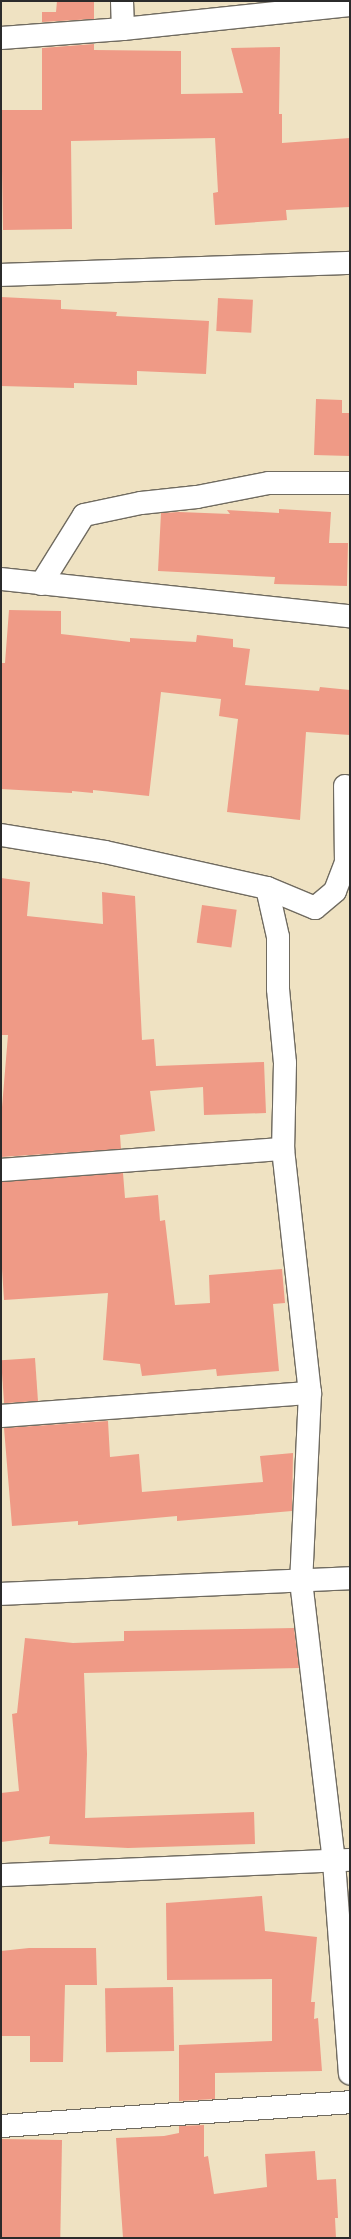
<!DOCTYPE html>
<html>
<head>
<meta charset="utf-8">
<style>
  body { margin:0 }
  #map { position:relative; width:351px; height:2239px; overflow:hidden; background:#efe2c2; font-family:"IM FELL French Canon",serif }
  div>[style] { position:absolute }
  .building>* { inset:0; background:#ef9a86; transform-origin:0 0 }
  .roads { filter:drop-shadow(1px 0 #706b60) drop-shadow(-1px 0 #706b60) drop-shadow(0 1px #706b60) drop-shadow(0 -1px #706b60) }
  .minor>* { height:22px; margin:-11px; padding:0 11px; transform-origin:11px; border-radius:11px; background:#fff }
  span { translate:-50% -50%; white-space:nowrap; text-align:center; line-height:1.15; -webkit-text-stroke:3px #fbf7ec; paint-order:stroke }
  .frame { position:absolute; inset:0; border:2px solid #2b2b2b; pointer-events:none }
</style>
</head>
<body>
<div id="map">
  <div class="building">
    <div style="clip-path:polygon(57px 1px,94px 1px,94px 19px,42px 22px,42px 12px,56px 12px)"></div>
    <div style="clip-path:polygon(94px 44px,94px 50px,181px 51px,181px 94px,243px 93px,231px 48px,280px 47px,279px 114px,282px 114px,282px 143px,350px 138px,350px 207px,286px 210px,287px 220px,215px 225px,213px 193px,218px 192px,215px 138px,71px 141px,72px 229px,3px 230px,1px 110px,42px 110px,42px 48px)"></div>
    <div style="clip-path:polygon(1px 297px,61px 300px,61px 309px,117px 312px,116px 316px,209px 321px,206px 374px,137px 371px,137px 385px,74px 383px,74px 388px,1px 386px)"></div>
    <div style="left:218px;top:298px;width:35px;height:33px;rotate:3deg"></div>
    <div style="clip-path:polygon(316px 399px,342px 400px,342px 413px,350px 413px,350px 456px,314px 455px)"></div>
    <div style="clip-path:polygon(279px 509px,331px 512px,329px 543px,348px 543px,347px 586px,274px 584px,275px 577px,158px 571px,161px 513px,179px 512px,230px 514px,227px 510px,279px 513px)"></div>
    <div style="clip-path:polygon(9px 610px,61px 611px,61px 634px,130px 642px,130px 638px,196px 642px,197px 635px,233px 639px,233px 647px,250px 649px,245px 685px,319px 691px,320px 687px,350px 690px,350px 735px,306px 732px,300px 820px,227px 812px,238px 719px,219px 716px,221px 699px,161px 692px,149px 796px,93px 790px,93px 793px,72px 791px,72px 793px,1px 789px,1px 663px,5px 663px)"></div>
    <div style="clip-path:polygon(1px 878px,30px 882px,27px 916px,103px 924px,102px 892px,135px 896px,142px 1040px,154px 1039px,156px 1066px,264px 1062px,266px 1113px,204px 1115px,203px 1087px,150px 1091px,155px 1131px,120px 1135px,121px 1149px,1px 1157px,1px 1119px,8px 1035px,1px 1035px)"></div>
    <div style="left:202px;top:905px;width:35px;height:38px;rotate:8deg"></div>
    <div style="clip-path:polygon(123px 1173px,125px 1198px,158px 1195px,160px 1221px,165px 1220px,175px 1305px,210px 1303px,209px 1275px,282px 1269px,285px 1303px,273px 1304px,279px 1371px,217px 1376px,216px 1369px,142px 1376px,140px 1364px,103px 1360px,108px 1293px,4px 1300px,1px 1253px,1px 1182px)"></div>
    <div style="left:35px;top:1358px;width:43px;height:34px;rotate:86deg"></div>
    <div style="clip-path:polygon(108px 1421px,110px 1457px,139px 1454px,142px 1492px,263px 1482px,260px 1456px,293px 1453px,292px 1511px,177px 1521px,177px 1516px,78px 1525px,78px 1521px,12px 1526px,4px 1428px)"></div>
    <div style="clip-path:polygon(294px 1628px,299px 1668px,84px 1673px,87px 1754px,85px 1818px,254px 1812px,255px 1844px,128px 1848px,49px 1844px,50px 1836px,1px 1842px,1px 1793px,19px 1791px,12px 1714px,17px 1713px,25px 1638px,73px 1643px,124px 1641px,124px 1631px)"></div>
    <div style="clip-path:polygon(262px 1896px,265px 1931px,317px 1937px,311px 2002px,315px 2002px,314px 2019px,318px 2018px,322px 2071px,215px 2073px,215px 2099px,179px 2101px,179px 2045px,272px 2041px,272px 1979px,167px 1980px,166px 1903px)"></div>
    <div style="clip-path:polygon(29px 1948px,96px 1948px,97px 1985px,65px 1985px,63px 2062px,30px 2062px,30px 2036px,1px 2036px,1px 1951px)"></div>
    <div style="left:173px;top:1987px;width:64px;height:68px;rotate:89deg"></div>
    <div style="clip-path:polygon(204px 2125px,204px 2157px,208px 2156px,214px 2194px,267px 2187px,265px 2154px,315px 2151px,317px 2180px,336px 2179px,338px 2218px,335px 2218px,336px 2238px,123px 2238px,116px 2138px,164px 2136px,179px 2133px,179px 2126px)"></div>
    <div style="left:62px;top:2140px;width:98px;height:61px;rotate:91deg"></div>
  </div>
  <div class="roads">
    <div class="minor">
      <div style="left:122px;top:1px;width:28px;rotate:88deg"></div>
      <div style="left:1px;top:38px;width:122px;rotate:-4.2deg"></div>
      <div style="left:123px;top:29px;width:228px;rotate:-6deg"></div>
      <div style="left:1px;top:275px;width:349px;rotate:-2deg"></div>
      <div style="left:1px;top:579px;width:351px;rotate:6.1deg"></div>
      <div style="left:41px;top:584px;width:81px;rotate:-58.1deg"></div>
      <div style="left:84px;top:515px;width:58px;rotate:-11.9deg"></div>
      <div style="left:141px;top:503px;width:56px;rotate:-6.1deg"></div>
      <div style="left:197px;top:497px;width:73px;rotate:-11deg"></div>
      <div style="left:269px;top:483px;width:81px"></div>
      <div style="left:1px;top:835px;width:105px;rotate:9.3deg"></div>
      <div style="left:105px;top:852px;width:166px;rotate:12.5deg"></div>
      <div style="left:267px;top:888px;width:50px;rotate:77.3deg"></div>
      <div style="left:278px;top:937px;width:52px;rotate:90deg"></div>
      <div style="left:278px;top:989px;width:74px;rotate:84.6deg"></div>
      <div style="left:285px;top:1063px;width:86px;rotate:91.3deg"></div>
      <div style="left:283px;top:1149px;width:245px;rotate:83.7deg"></div>
      <div style="left:310px;top:1393px;width:188px;rotate:92.7deg"></div>
      <div style="left:301px;top:1581px;width:283px;rotate:83.3deg"></div>
      <div style="left:334px;top:1862px;width:212px;rotate:85.7deg"></div>
      <div style="left:267px;top:888px;width:52px;rotate:22.6deg"></div>
      <div style="left:315px;top:908px;width:26px;rotate:-40deg"></div>
      <div style="left:335px;top:891px;width:30px;rotate:-69deg"></div>
      <div style="left:346px;top:863px;width:77px;rotate:-90.7deg"></div>
      <div style="left:1px;top:1170px;width:283px;rotate:-4.3deg"></div>
      <div style="left:1px;top:1416px;width:310px;rotate:-4.3deg"></div>
      <div style="left:1px;top:1594px;width:349px;rotate:-2.6deg"></div>
      <div style="left:3px;top:1875px;width:347px;rotate:-2.5deg"></div>
      <div style="left:1px;top:2126px;width:350px;rotate:-3.9deg"></div>
    </div>
  </div>
  <div class="frame"></div>
</div>
</body>
</html>
